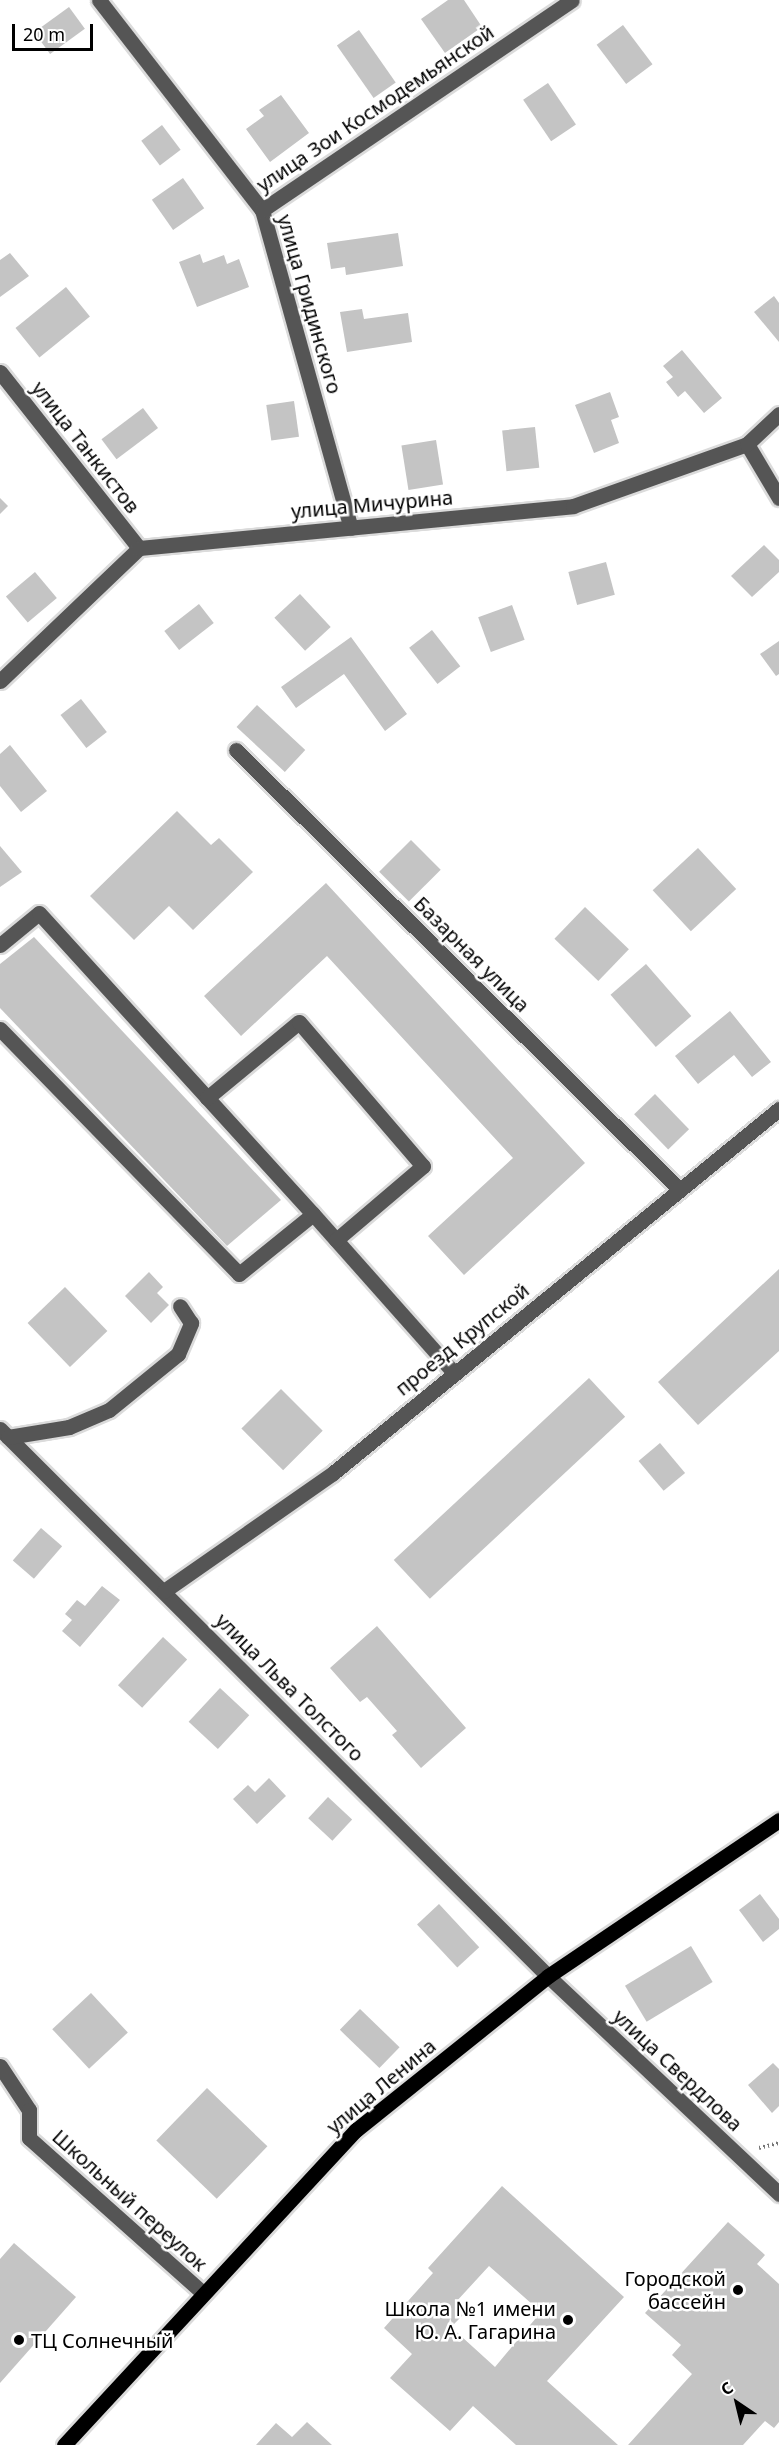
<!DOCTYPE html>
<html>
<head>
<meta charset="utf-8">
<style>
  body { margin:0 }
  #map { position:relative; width:779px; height:2445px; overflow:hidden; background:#fff; font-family:"Noto Sans",sans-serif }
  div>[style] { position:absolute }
  .building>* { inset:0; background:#c4c4c4; transform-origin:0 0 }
  .path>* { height:4px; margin-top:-2px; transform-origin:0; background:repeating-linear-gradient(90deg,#777 0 1.5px,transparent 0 4.5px) }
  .roads { filter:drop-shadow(2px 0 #dbdbdb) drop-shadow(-2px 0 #dbdbdb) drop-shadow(0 2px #dbdbdb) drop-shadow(0 -2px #dbdbdb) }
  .minor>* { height:15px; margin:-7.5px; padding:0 7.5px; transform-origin:7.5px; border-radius:7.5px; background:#555 }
  .major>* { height:15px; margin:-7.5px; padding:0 7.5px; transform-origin:7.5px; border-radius:7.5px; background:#000 }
  .dots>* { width:16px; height:16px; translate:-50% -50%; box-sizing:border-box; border:3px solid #fff; border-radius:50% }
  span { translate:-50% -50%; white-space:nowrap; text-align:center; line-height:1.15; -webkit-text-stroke:5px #fff; paint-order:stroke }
  .street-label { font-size:20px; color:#000 }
  .poi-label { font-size:20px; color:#000 }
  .right { translate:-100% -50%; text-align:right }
  .left { translate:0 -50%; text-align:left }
  .north { position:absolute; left:707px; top:2373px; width:60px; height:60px; -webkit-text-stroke:4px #fff; paint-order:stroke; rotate:325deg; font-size:16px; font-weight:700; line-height:24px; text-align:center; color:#000 }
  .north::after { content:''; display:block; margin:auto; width:21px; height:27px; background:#000; clip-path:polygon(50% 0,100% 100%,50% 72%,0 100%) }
  .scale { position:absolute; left:12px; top:24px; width:81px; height:27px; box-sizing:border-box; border:3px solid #000; border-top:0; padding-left:8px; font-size:18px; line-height:21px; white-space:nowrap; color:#000; -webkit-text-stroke:4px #fff; paint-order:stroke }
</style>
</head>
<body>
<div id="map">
  <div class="building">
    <div style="clip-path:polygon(448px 0,464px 0,482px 27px,445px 53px,421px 19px)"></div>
    <div style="left:69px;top:7px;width:27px;height:43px;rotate:54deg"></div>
    <div style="left:623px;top:25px;width:49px;height:33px;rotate:53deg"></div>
    <div style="left:359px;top:30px;width:64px;height:27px;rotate:55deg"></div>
    <div style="left:548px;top:83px;width:50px;height:30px;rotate:56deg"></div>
    <div style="clip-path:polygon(281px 95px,309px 133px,270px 162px,246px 129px,264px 116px,259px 110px)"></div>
    <div style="left:162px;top:125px;width:31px;height:26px;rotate:53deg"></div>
    <div style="left:183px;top:178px;width:37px;height:38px;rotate:55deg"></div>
    <div style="clip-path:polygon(398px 233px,403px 266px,346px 275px,345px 267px,331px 269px,327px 243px)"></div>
    <div style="clip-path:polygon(10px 253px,29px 276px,0 297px,0 260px)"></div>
    <div style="clip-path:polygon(200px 254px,203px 263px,224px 255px,227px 264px,239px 259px,249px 287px,197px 307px,179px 262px)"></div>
    <div style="left:66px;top:287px;width:38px;height:65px;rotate:51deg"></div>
    <div style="clip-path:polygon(774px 296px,779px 303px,779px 342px,754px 312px)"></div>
    <div style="clip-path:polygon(362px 309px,364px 319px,408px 313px,412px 342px,347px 352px,340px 312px)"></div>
    <div style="clip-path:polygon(682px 350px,722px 398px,704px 413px,685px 391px,678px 397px,666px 382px,673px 377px,663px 366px)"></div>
    <div style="clip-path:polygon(610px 392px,619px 417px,611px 420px,619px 443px,594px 453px,575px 405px)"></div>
    <div style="left:294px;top:401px;width:36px;height:28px;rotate:82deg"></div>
    <div style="left:143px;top:408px;width:25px;height:52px;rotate:53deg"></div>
    <div style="left:535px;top:427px;width:41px;height:33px;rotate:84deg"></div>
    <div style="left:436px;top:440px;width:45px;height:35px;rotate:81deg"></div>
    <div style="clip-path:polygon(0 498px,8px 506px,0 514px)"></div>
    <div style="clip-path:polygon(764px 545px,779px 560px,779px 572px,752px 597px,731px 576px)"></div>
    <div style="left:606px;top:562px;width:34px;height:39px;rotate:75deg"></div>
    <div style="left:35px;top:572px;width:34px;height:38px;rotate:50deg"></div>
    <div style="left:300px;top:594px;width:45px;height:35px;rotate:47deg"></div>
    <div style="left:199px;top:604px;width:24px;height:44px;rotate:52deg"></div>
    <div style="left:512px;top:605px;width:37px;height:36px;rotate:70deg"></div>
    <div style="left:432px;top:630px;width:46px;height:29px;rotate:52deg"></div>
    <div style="clip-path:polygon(351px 637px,407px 714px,385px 731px,344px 674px,296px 708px,281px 687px)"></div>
    <div style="clip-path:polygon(779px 641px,779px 674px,776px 676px,760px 654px)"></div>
    <div style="left:81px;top:699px;width:42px;height:26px;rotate:52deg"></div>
    <div style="left:257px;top:705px;width:66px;height:30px;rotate:43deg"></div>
    <div style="clip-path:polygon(10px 745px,47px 791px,21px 812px,0 786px,0 754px)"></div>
    <div style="clip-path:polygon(177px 811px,211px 845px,219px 838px,253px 872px,193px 930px,169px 906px,134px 940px,90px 896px)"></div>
    <div style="left:411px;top:840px;width:42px;height:45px;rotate:45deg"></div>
    <div style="clip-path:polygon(0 846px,22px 872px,0 887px)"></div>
    <div style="left:698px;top:848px;width:56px;height:62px;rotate:47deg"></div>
    <div style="clip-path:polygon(326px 883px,585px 1163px,464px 1275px,428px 1236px,513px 1158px,327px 956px,241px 1036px,204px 996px)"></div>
    <div style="left:585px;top:907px;width:61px;height:44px;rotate:44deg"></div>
    <div style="clip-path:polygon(34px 937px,281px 1200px,227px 1246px,0 1008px,0 964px)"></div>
    <div style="left:646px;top:964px;width:69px;height:47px;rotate:49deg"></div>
    <div style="clip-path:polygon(730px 1011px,771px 1062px,752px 1077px,734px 1055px,698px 1084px,675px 1056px)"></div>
    <div style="left:655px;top:1094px;width:49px;height:29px;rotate:46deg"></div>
    <div style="clip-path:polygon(779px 1269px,779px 1351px,698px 1425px,658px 1382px)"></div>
    <div style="clip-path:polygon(149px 1272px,163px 1287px,157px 1293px,169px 1305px,151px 1323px,125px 1296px)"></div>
    <div style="left:65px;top:1287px;width:61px;height:52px;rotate:46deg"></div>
    <div style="left:589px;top:1378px;width:53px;height:267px;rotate:47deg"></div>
    <div style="left:281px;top:1389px;width:59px;height:56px;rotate:45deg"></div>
    <div style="left:660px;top:1443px;width:39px;height:28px;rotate:50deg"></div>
    <div style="left:41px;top:1528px;width:28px;height:43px;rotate:41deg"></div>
    <div style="clip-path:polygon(102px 1586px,120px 1600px,80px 1647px,62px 1631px,72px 1620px,65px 1614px,77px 1600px,85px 1606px)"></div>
    <div style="clip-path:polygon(377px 1626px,466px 1728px,421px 1768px,392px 1735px,397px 1731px,367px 1697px,360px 1702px,330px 1668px)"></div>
    <div style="left:163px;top:1637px;width:33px;height:66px;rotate:43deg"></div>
    <div style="left:220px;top:1688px;width:40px;height:46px;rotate:43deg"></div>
    <div style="clip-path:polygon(269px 1778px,286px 1796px,257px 1824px,233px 1799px,248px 1785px,255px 1792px)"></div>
    <div style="left:328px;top:1797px;width:33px;height:29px;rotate:43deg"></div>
    <div style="clip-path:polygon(760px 1894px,779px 1919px,779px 1929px,763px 1942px,739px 1910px)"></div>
    <div style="left:439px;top:1904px;width:59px;height:30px;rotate:47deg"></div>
    <div style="left:691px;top:1946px;width:42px;height:77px;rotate:59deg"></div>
    <div style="left:91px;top:1993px;width:54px;height:53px;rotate:47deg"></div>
    <div style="left:360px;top:2009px;width:55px;height:29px;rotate:44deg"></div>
    <div style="clip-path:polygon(773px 2063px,779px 2069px,779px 2106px,772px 2113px,748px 2085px)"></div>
    <div style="left:207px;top:2088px;width:84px;height:73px;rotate:44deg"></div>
    <div style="clip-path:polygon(evenodd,502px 2186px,624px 2297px,547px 2381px,618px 2445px,516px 2445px,473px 2406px,450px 2431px,390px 2378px,412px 2354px,384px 2328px,433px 2273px,428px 2268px,502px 2186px,489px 2266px,541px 2312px,495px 2367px,451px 2327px,466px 2312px,455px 2303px,489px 2266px)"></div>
    <div style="clip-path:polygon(728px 2222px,765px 2255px,757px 2264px,779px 2284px,779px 2422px,774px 2428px,765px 2421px,743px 2445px,628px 2445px,692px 2374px,672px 2355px,681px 2345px,645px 2313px)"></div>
    <div style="clip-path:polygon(14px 2243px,76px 2297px,0 2383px,0 2259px)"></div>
    <div style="clip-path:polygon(307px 2422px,332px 2445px,256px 2445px,276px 2423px,292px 2437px)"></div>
  </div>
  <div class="path">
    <div style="left:759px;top:2148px;width:21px;rotate:-14deg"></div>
  </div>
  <div class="roads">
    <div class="minor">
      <div style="left:99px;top:0;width:266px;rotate:52.2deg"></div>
      <div style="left:262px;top:210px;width:330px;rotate:74.4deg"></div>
      <div style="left:262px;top:210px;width:374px;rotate:-34.1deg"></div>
      <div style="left:0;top:372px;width:224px;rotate:51.7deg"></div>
      <div style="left:747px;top:444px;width:63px;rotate:59.3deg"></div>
      <div style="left:0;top:681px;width:192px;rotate:-43.7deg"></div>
      <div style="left:139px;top:548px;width:436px;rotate:-5.5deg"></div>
      <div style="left:573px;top:506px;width:185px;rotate:-19.6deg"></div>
      <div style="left:747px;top:444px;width:44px;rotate:-43.2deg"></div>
      <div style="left:236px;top:750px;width:622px;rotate:44.74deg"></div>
      <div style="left:0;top:945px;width:50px;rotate:-39.4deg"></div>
      <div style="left:39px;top:913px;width:407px;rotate:47.7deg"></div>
      <div style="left:0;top:1029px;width:342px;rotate:45.7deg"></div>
      <div style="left:239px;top:1274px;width:95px;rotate:-39deg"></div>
      <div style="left:313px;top:1214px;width:213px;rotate:48.4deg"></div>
      <div style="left:207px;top:1098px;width:119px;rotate:-39.6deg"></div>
      <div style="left:299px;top:1022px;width:190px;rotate:49.3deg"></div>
      <div style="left:423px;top:1166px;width:114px;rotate:139.6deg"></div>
      <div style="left:0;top:1429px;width:774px;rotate:44.95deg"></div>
      <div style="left:548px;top:1976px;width:318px;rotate:43.3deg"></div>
      <div style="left:8px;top:1437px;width:62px;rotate:-9.3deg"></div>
      <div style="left:69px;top:1427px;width:43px;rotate:-23deg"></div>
      <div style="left:109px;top:1410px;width:89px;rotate:-39.1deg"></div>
      <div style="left:178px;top:1354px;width:34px;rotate:-67deg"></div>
      <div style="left:191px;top:1323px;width:20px;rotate:-123deg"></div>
      <div style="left:164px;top:1591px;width:206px;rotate:-34.9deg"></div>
      <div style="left:333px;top:1473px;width:576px;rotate:-39.22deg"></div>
      <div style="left:0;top:2066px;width:53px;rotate:56.6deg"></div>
      <div style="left:29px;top:2110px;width:28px;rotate:90deg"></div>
      <div style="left:29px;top:2138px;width:233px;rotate:41.7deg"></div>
    </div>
    <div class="major">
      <div style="left:64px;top:2445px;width:430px;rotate:-47.2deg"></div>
      <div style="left:356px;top:2130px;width:246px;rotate:-38.7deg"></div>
      <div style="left:548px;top:1976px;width:279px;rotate:-34deg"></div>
    </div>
  </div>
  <div class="dots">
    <div style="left:738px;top:2290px;background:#000"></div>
    <div style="left:568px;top:2320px;background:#000"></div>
    <div style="left:19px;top:2340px;background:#000"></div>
  </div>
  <div class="street-label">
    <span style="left:375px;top:108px;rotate:-34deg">улица Зои Космодемьянской</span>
    <span style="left:310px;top:304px;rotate:74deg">улица Гридинского</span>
    <span style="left:86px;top:447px;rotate:52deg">улица Танкистов</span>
    <span style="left:372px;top:504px;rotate:-5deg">улица Мичурина</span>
    <span style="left:472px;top:954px;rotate:45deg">Базарная улица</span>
    <span style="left:462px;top:1339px;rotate:-39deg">проезд Крупской</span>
    <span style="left:290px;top:1687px;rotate:45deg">улица Льва Толстого</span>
    <span style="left:678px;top:2070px;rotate:43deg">улица Свердлова</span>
    <span style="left:381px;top:2086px;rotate:-40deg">улица Ленина</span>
    <span style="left:130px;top:2200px;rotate:42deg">Школьный переулок</span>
  </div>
  <div class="poi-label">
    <span class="right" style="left:726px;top:2290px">Городской<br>бассейн</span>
    <span class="right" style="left:556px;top:2320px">Школа №1 имени<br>Ю. А. Гагарина</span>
    <span class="left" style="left:31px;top:2340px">ТЦ Солнечный</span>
  </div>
  <div class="north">С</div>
  <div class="scale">20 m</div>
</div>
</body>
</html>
